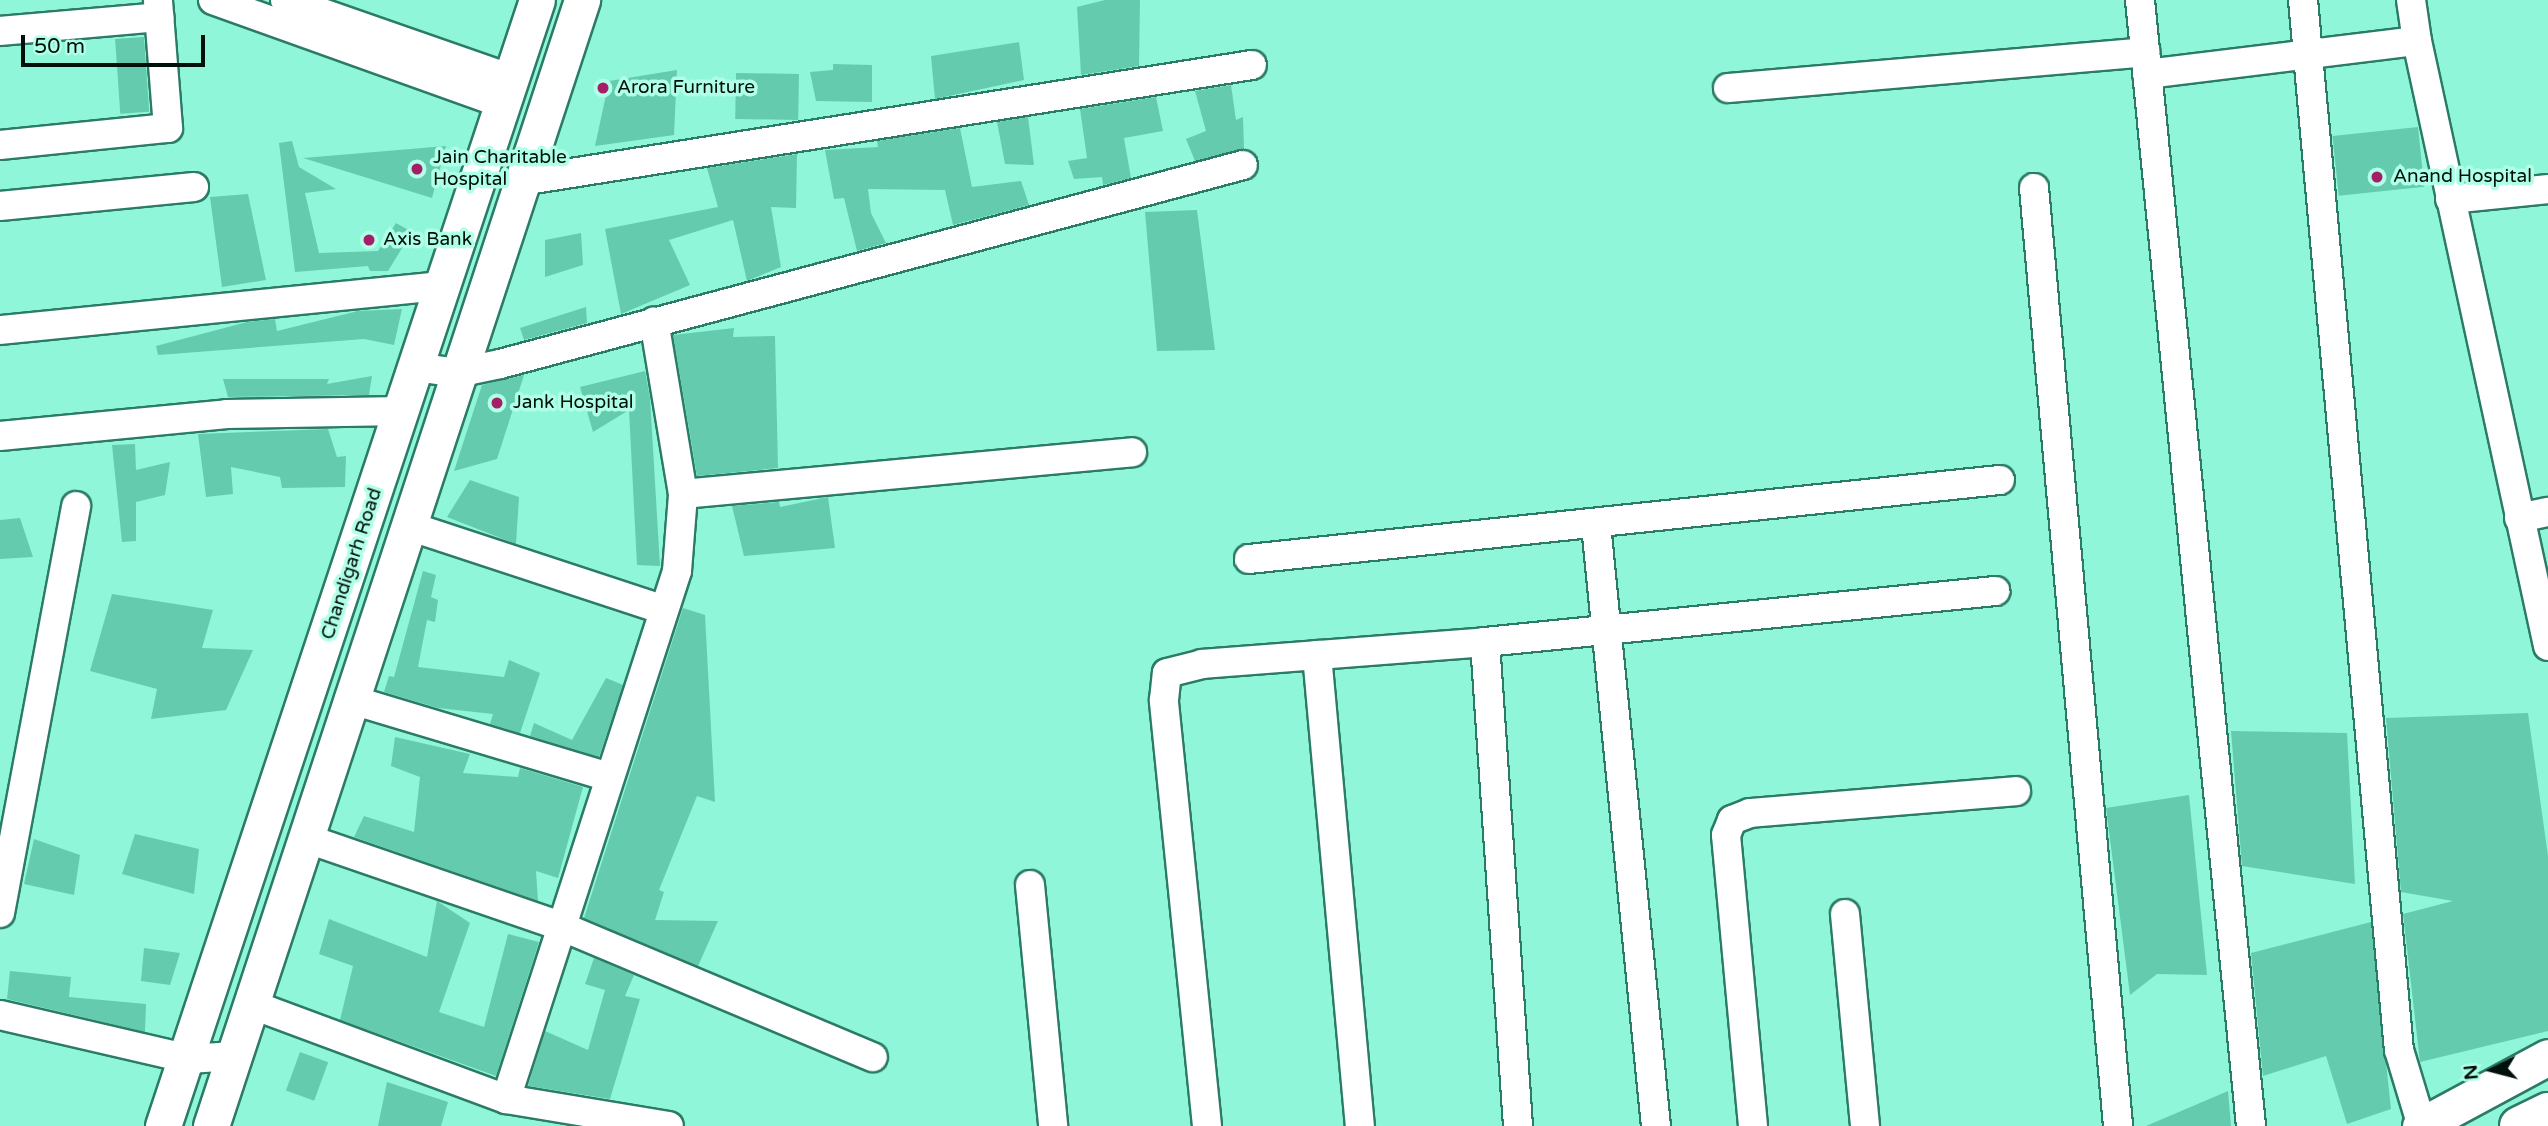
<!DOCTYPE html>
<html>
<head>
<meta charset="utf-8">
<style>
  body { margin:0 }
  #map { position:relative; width:2548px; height:1126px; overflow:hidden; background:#90f6d9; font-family:"Varela Round",sans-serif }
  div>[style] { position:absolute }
  .building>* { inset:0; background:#64cbaf; transform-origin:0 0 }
  .roads { filter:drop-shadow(2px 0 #2b7b67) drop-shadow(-2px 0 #2b7b67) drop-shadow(0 2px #2b7b67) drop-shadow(0 -2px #2b7b67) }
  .minor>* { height:28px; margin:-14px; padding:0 14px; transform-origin:14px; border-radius:14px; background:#fff }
  .major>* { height:35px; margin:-17.5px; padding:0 17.5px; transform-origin:17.5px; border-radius:17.5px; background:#fff }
  .highway>* { height:38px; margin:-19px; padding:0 19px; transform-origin:19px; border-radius:19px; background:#fff }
  .dots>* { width:19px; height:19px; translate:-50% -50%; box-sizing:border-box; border:4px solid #b0ffe7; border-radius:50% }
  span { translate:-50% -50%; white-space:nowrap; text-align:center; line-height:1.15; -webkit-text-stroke:7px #b0ffe7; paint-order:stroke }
  .poi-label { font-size:19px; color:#00110c }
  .left { translate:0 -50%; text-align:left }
  .street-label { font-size:19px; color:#00110c }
  .north { position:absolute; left:2457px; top:1035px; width:70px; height:70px; -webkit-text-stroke:5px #b0ffe7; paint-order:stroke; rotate:264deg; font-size:19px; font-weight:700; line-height:28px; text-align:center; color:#00110c }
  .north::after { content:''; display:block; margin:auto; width:24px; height:32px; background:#00110c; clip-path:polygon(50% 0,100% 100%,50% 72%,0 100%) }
  .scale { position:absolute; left:21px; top:35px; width:184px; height:32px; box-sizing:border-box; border:4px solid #00110c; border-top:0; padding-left:9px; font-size:21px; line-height:24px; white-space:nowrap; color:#00110c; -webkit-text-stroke:5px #b0ffe7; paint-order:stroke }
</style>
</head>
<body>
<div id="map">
  <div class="building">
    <div style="clip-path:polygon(1105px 0,1140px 0,1139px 66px,1081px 75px,1077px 7px)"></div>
    <div style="left:144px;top:37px;width:75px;height:29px;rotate:86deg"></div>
    <div style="clip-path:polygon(1019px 42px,1024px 80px,935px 99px,931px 56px)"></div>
    <div style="clip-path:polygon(833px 64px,872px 65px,872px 102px,816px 101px,810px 72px,833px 70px)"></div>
    <div style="clip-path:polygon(677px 70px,674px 135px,595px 146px,609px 81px)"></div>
    <div style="left:799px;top:74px;width:46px;height:63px;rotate:91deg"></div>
    <div style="clip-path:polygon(1231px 85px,1236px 120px,1243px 117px,1244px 149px,1195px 161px,1186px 139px,1206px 131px,1195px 91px)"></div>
    <div style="clip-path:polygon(1156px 97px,1163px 131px,1124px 138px,1131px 178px,1103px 185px,1102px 177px,1074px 179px,1068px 161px,1087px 158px,1080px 109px)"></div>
    <div style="clip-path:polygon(1028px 117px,1034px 165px,1005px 164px,997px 122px)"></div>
    <div style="left:2418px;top:127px;width:60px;height:86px;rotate:84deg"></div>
    <div style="clip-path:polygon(960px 128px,972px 187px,1021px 181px,1029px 205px,953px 225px,945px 190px,868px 189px,871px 213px,886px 243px,857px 251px,844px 198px,834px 199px,825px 150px,878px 147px,877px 141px)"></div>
    <div style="clip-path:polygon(292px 141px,299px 167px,336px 189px,305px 193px,319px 253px,378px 251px,396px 223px,412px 232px,388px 271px,370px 271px,368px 266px,295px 272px,279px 143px)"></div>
    <div style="clip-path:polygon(446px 146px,432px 198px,303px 158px)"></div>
    <div style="clip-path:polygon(797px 154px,796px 208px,771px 207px,781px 267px,747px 281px,733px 220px,669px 240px,690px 285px,621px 314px,605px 229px,718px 207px,707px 168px)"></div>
    <div style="clip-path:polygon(248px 194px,266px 280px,222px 287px,210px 197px)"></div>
    <div style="clip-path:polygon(1197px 210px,1215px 350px,1157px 351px,1145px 212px)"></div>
    <div style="clip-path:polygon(581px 233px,583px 265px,545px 277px,545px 240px)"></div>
    <div style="clip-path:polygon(586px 307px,587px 323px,524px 340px,520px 328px)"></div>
    <div style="clip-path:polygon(402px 309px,394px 345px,364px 339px,158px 355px,156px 346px,247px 322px,275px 319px,277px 331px,358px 311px)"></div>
    <div style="clip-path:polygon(734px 328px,733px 337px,775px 336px,778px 468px,697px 476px,673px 335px)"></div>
    <div style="clip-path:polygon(645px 371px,650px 398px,660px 566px,637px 565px,629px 410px,593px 432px,580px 387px)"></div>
    <div style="clip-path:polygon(524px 375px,497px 459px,454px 471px,482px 385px)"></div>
    <div style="clip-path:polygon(372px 376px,369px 395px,228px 397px,223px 379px,329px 379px,327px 384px)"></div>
    <div style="clip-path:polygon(328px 429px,337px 457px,346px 456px,345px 487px,282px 488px,280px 477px,231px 467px,233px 494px,206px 497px,198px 434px)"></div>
    <div style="clip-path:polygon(135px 444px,136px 470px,170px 462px,165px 495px,136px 502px,136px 541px,122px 542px,112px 445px)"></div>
    <div style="clip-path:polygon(470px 480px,519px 497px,516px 544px,447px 517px)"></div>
    <div style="clip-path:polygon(828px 497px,835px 548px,744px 556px,732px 506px,779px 502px,780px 507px)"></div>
    <div style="clip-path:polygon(20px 518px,33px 557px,0 559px,0 520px)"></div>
    <div style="clip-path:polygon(423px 571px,436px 575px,431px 597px,438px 600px,435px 622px,427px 620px,418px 667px,504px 677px,509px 660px,540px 673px,520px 733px,490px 724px,493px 714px,438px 708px,384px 692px,389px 676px,394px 677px)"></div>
    <div style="clip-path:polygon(112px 594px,213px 610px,202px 648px,253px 650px,226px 710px,151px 719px,157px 689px,90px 671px)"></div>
    <div style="clip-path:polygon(683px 608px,705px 615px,715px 802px,697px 796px,659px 890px,664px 892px,655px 920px,718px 921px,698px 966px,584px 918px)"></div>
    <div style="clip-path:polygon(606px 678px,623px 685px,599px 757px,530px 736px,534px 723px,572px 740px)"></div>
    <div style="clip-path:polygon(2528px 713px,2548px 856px,2548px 1031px,2420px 1062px,2403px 914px,2453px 901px,2401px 892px,2386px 718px)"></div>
    <div style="clip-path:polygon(2231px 731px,2347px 733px,2355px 884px,2242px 866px)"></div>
    <div style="clip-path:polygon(395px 737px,470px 754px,463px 773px,518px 777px,520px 768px,583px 787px,558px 878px,536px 871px,538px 901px,354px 837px,364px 816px,414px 832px,420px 777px,391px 766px)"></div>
    <div style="clip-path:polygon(2189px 795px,2207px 975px,2157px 974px,2130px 995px,2106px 808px)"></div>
    <div style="clip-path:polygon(135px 834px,199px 849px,194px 894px,122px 874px)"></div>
    <div style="clip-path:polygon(34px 839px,80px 855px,74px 895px,24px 884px)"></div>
    <div style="clip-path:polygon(437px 901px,470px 923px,439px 1012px,484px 1027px,508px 934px,539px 942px,496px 1076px,340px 1020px,353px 966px,319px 954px,329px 919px,427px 957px)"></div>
    <div style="clip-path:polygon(2371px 922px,2391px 1109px,2347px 1124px,2326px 1056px,2263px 1076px,2251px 953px)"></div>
    <div style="clip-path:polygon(144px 948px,180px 953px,170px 985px,141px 981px)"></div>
    <div style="clip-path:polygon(594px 958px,634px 975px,625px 996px,640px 999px,610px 1099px,528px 1086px,545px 1031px,588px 1050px,605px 990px,585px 984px)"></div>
    <div style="clip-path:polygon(10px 971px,71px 977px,69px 997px,146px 1004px,145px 1032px,7px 999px)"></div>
    <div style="left:300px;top:1052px;width:30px;height:41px;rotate:20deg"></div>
    <div style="clip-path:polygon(387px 1082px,448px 1102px,441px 1126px,378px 1126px)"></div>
    <div style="clip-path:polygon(2228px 1091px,2231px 1126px,2146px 1126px)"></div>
  </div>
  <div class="roads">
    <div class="minor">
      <div style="left:213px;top:0;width:305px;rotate:19.7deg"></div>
      <div style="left:285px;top:0;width:237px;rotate:19.2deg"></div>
      <div style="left:2140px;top:0;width:1131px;rotate:84.37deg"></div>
      <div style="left:2303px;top:0;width:1054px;rotate:84.78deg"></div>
      <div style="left:2399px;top:1050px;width:79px;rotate:73.2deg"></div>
      <div style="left:0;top:31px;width:160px;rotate:-5deg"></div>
      <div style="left:2417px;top:41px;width:619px;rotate:77.78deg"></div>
      <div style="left:2147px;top:74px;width:272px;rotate:-7deg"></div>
      <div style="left:2417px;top:41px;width:41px;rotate:-98.3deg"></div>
      <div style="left:1728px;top:88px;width:419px;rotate:-4.9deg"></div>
      <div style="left:0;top:145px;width:169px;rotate:-5.8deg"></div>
      <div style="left:168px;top:128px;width:128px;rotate:-94.5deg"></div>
      <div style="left:521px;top:181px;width:740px;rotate:-9.02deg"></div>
      <div style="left:2034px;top:188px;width:942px;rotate:84.88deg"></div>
      <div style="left:2450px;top:199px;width:99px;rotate:-5.8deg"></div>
      <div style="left:0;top:206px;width:195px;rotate:-5.6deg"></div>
      <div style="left:0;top:330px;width:445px;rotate:-5.7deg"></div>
      <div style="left:416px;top:367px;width:41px;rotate:8.3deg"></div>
      <div style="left:457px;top:373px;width:44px;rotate:-11.8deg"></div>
      <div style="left:500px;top:364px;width:769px;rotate:-14.99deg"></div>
      <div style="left:0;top:436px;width:228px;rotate:-5.5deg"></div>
      <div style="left:227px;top:414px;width:175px;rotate:-1deg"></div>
      <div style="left:683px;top:494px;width:451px;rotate:-5.3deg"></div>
      <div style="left:2519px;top:518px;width:30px;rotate:-12deg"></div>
      <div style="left:1596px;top:525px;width:604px;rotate:84.3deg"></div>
      <div style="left:409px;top:526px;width:268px;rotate:18.2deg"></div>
      <div style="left:1249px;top:559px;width:755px;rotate:-6.01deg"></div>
      <div style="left:1485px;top:642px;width:513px;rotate:-5.71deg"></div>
      <div style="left:1317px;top:655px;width:473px;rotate:84.8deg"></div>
      <div style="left:349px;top:699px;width:271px;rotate:16.7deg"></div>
      <div style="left:308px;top:839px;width:270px;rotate:19deg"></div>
      <div style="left:563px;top:927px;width:336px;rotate:22.8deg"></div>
      <div style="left:1030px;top:885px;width:242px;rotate:84.5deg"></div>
      <div style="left:0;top:913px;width:414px;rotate:-79.4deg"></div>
      <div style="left:1845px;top:914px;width:213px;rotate:84.6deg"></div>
      <div style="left:253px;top:1005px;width:270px;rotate:20.4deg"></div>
      <div style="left:506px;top:1099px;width:165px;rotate:9.4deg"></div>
      <div style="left:0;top:1015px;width:194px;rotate:13.1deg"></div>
      <div style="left:189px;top:1059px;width:45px;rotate:-3.8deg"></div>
      <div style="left:506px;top:1099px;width:555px;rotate:-72.05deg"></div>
      <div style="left:677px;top:571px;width:77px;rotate:-85.5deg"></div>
      <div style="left:683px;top:494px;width:175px;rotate:-99.5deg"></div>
      <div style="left:1207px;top:1126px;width:428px;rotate:-95.8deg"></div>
      <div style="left:1164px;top:700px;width:27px;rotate:-84deg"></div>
      <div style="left:1167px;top:673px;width:36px;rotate:-14deg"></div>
      <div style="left:1202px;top:664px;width:284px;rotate:-4.4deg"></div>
      <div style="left:1485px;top:642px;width:485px;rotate:86.1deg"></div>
      <div style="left:1753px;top:1126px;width:292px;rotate:-95.3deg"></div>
      <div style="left:1726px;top:835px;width:16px;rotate:-68deg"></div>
      <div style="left:1732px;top:820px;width:19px;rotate:-21deg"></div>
      <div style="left:1750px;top:813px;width:267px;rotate:-4.7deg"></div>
    </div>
    <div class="major">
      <div style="left:163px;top:1126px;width:1186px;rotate:-71.63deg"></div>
      <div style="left:211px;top:1126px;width:1186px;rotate:-71.76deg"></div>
      <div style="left:2420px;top:1126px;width:145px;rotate:-28.3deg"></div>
    </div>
    <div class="highway">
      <div style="left:2519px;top:1126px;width:32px;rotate:-26deg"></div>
    </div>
  </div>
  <div class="dots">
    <div style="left:603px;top:88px;background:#a51e68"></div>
    <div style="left:417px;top:169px;background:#a51e68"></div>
    <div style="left:2377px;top:177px;background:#a51e68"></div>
    <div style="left:369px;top:240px;background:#a51e68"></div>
    <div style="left:497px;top:403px;background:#a51e68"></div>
  </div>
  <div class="poi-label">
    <span class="left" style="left:617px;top:88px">Arora Furniture</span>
    <span class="left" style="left:433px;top:169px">Jain Charitable<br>Hospital</span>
    <span class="left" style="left:2393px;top:177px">Anand Hospital</span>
    <span class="left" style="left:383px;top:240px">Axis Bank</span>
    <span class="left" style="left:513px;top:403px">Jank Hospital</span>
  </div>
  <div class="street-label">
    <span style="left:352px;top:564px;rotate:-72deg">Chandigarh Road</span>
  </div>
  <div class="north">N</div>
  <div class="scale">50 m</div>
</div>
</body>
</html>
